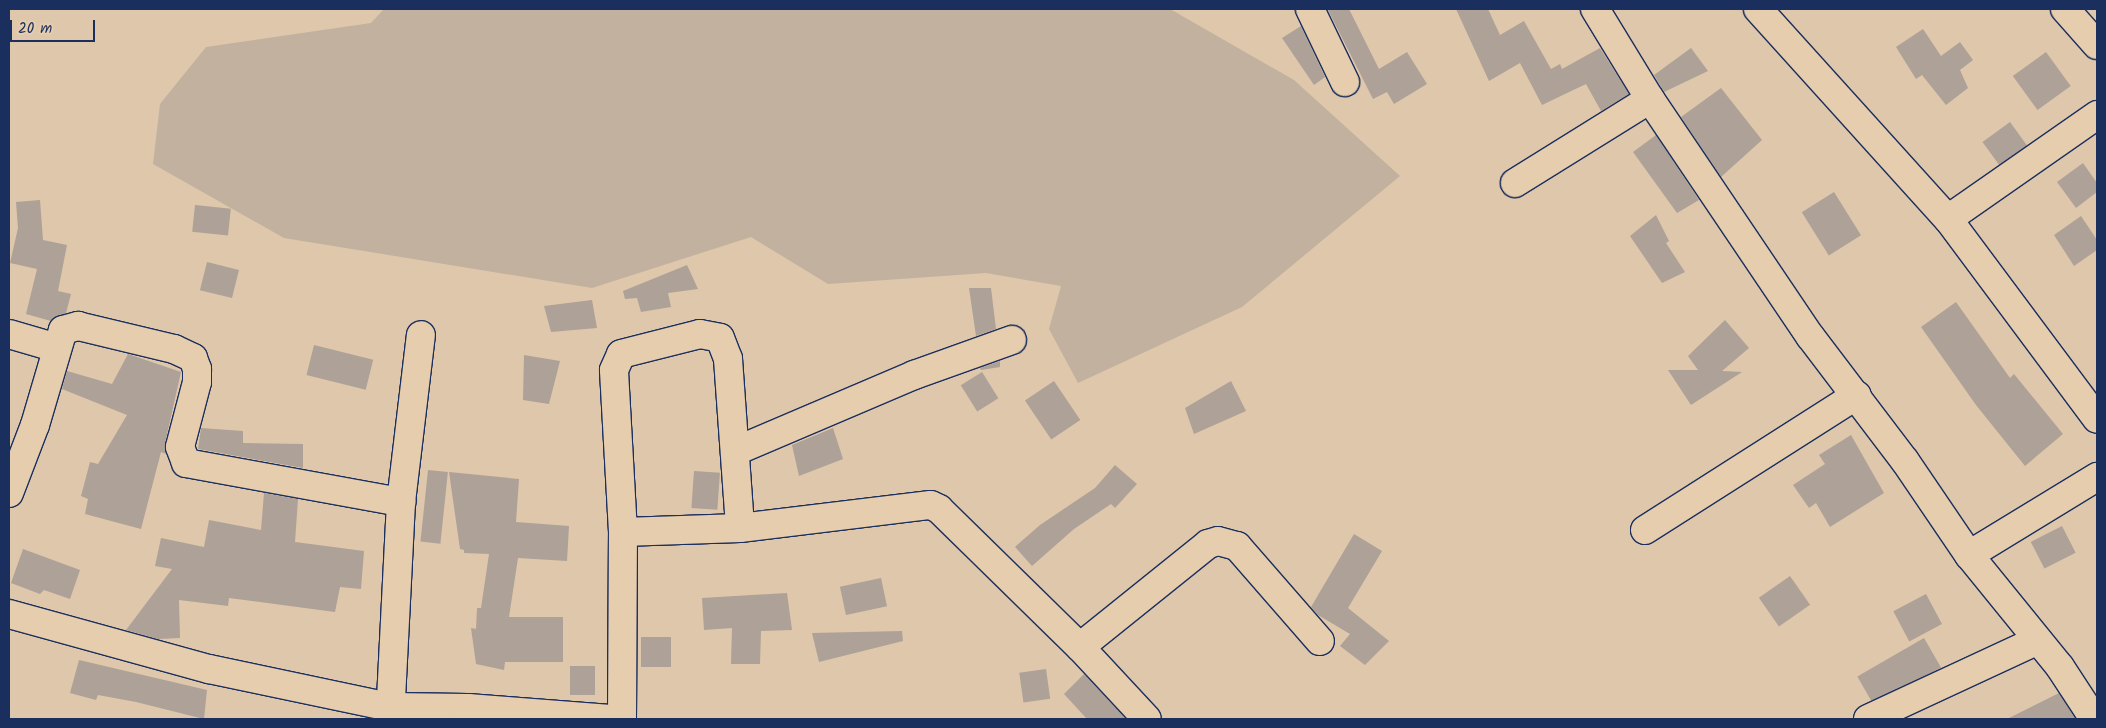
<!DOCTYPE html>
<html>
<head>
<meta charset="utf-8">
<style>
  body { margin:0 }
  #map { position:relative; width:2106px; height:728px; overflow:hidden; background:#dec7ab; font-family:Kalam,sans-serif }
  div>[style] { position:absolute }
  .green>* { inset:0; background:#c2b19f }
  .building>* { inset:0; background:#aea197; transform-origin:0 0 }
  .roads { filter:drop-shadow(1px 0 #1b2f5e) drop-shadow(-1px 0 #1b2f5e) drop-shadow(0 1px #1b2f5e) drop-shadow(0 -1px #1b2f5e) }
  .minor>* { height:28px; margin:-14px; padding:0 14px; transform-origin:14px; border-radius:14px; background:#e6cdae }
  span { translate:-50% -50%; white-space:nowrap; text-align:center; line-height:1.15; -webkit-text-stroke:4.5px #e6cdae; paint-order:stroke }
  .frame { position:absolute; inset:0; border:10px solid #1b2f5e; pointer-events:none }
  .scale { position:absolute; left:10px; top:20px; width:85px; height:22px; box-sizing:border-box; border:2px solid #1b2f5e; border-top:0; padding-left:6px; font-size:15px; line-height:18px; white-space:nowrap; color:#1b2f5e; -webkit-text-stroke:4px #e6cdae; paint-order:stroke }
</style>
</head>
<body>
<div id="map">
  <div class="green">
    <div style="clip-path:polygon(384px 9px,1170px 9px,1294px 80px,1400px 176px,1242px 307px,1078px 383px,1049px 329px,1061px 286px,986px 273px,828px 284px,751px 237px,592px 288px,284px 238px,153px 164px,160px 104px,206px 47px,371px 23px)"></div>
  </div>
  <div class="building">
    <div style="clip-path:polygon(1349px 9px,1379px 69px,1407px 52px,1427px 84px,1394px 104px,1387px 92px,1373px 99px,1328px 10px)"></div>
    <div style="clip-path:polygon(1456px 9px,1488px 9px,1500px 35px,1524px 21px,1551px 69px,1560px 64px,1562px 69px,1600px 48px,1629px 94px,1601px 111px,1586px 84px,1542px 105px,1520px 63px,1489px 81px)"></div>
    <div style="clip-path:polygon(1301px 26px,1325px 77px,1314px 85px,1282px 38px)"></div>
    <div style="clip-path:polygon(1923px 29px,1941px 56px,1960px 42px,1973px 60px,1960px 70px,1968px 88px,1946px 105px,1922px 75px,1916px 79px,1896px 47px)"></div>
    <div style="clip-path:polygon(1691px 48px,1708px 71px,1664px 92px,1654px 75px)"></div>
    <div style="left:2046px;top:52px;width:42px;height:41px;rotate:54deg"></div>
    <div style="clip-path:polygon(1721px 88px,1762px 140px,1721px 177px,1681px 117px)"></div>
    <div style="left:2010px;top:122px;width:29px;height:34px;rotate:54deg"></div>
    <div style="clip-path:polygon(1656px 135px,1699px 200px,1677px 213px,1633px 152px)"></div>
    <div style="clip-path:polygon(2083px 163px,2097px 183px,2097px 192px,2076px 208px,2057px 182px)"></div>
    <div style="left:1834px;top:192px;width:51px;height:38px;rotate:58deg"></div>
    <div style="clip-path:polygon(40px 200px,43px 240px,67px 245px,58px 291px,71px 294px,66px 313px,51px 321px,26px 314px,37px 269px,10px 263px,18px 228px,16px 202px)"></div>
    <div style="left:195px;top:205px;width:36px;height:27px;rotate:6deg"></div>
    <div style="clip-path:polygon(1656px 215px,1669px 241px,1666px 243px,1685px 272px,1662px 283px,1630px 236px)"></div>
    <div style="clip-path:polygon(2081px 216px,2097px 240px,2097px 250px,2074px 266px,2054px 235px)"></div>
    <div style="left:207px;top:262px;width:33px;height:29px;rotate:14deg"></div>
    <div style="clip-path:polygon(687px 265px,698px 289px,668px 293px,671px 307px,641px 312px,637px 298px,625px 299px,623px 291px)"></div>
    <div style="clip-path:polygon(969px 288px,991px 288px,996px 329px,976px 336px)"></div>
    <div style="clip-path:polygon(592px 300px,597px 328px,551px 332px,544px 306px)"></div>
    <div style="clip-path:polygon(1956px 302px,2010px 378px,2014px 374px,2063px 434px,2025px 466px,1976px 405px,1921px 327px)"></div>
    <div style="clip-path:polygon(1725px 320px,1749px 348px,1722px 371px,1742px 372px,1691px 405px,1668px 370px,1698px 370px,1688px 356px)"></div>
    <div style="left:314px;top:345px;width:61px;height:31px;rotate:14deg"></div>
    <div style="clip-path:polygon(128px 354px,181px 372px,165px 443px,166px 454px,161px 452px,141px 529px,85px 514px,88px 499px,81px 496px,90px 462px,98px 464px,127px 415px,62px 389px,67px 371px,112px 384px)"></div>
    <div style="clip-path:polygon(524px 355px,560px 361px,549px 404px,523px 400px)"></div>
    <div style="clip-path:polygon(1000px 361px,1000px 367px,981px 370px,980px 368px)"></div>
    <div style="left:982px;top:372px;width:31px;height:25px;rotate:58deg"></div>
    <div style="left:1054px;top:381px;width:47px;height:35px;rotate:56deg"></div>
    <div style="clip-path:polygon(1231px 381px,1246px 411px,1194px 434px,1185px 408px)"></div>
    <div style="clip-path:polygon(201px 428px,243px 431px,243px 443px,303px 444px,303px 468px,198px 449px)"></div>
    <div style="clip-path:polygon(833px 428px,843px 459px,799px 476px,792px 445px)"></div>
    <div style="clip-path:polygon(1851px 435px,1884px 493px,1830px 527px,1816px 503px,1809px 508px,1793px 485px,1825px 464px,1819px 455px)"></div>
    <div style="clip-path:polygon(1115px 465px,1137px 484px,1115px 508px,1111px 504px,1074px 529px,1032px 566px,1015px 547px,1040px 525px,1095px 488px)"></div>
    <div style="left:428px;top:470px;width:20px;height:72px;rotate:6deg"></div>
    <div style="left:694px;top:471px;width:26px;height:37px;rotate:4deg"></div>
    <div style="clip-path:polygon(449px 472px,519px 479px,516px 522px,569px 526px,567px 561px,518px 558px,509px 617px,563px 617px,563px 662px,505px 662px,504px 670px,476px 664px,471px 628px,476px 629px,477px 608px,481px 608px,489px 554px,464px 553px,464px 550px,460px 549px)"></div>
    <div style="clip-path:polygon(264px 493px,298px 499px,295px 542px,364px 551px,361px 589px,340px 587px,335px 612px,229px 598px,228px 606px,179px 600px,180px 638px,158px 639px,126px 630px,172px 569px,155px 566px,161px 538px,204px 547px,209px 520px,261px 530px)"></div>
    <div style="left:2062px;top:526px;width:30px;height:35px;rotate:63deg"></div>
    <div style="clip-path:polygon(1354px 534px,1382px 551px,1348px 608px,1389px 641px,1365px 665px,1340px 646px,1350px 634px,1318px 615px,1311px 607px)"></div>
    <div style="clip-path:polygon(23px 549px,80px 570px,70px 599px,44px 590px,40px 594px,11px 583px)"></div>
    <div style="left:1790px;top:576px;width:35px;height:38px;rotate:55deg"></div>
    <div style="left:881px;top:578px;width:29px;height:42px;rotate:78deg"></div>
    <div style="clip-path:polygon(787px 593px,792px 630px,761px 631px,760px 664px,731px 664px,732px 628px,704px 630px,702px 598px)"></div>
    <div style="left:1926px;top:594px;width:34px;height:37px;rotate:62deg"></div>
    <div style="clip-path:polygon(902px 631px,903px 641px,819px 662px,812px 633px)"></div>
    <div style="left:641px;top:637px;width:30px;height:30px"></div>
    <div style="left:1924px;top:638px;width:34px;height:77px;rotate:60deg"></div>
    <div style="clip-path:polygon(79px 660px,207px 690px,204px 719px,136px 702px,98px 695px,96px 700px,70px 693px)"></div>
    <div style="left:570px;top:666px;width:25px;height:29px"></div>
    <div style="left:1046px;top:669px;width:30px;height:27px;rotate:82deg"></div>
    <div style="clip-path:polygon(1084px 674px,1126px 719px,1087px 719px,1064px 694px)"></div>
    <div style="clip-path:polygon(2059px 693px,2076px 719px,2007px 719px)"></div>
  </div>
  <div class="roads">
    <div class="minor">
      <div style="left:1310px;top:9px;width:81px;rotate:64.4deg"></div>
      <div style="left:1595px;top:9px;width:105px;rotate:58.6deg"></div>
      <div style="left:1650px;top:99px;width:286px;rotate:56deg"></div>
      <div style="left:1810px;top:336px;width:157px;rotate:52.8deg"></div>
      <div style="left:1905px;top:461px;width:114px;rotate:55.8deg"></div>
      <div style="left:1969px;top:555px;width:144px;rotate:50.9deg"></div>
      <div style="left:2060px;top:667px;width:62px;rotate:56.8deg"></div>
      <div style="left:1758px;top:9px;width:283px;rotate:47.9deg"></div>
      <div style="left:1948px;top:219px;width:249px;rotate:53.3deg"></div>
      <div style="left:2065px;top:9px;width:48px;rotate:48.4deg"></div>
      <div style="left:1515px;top:183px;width:159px;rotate:-31.9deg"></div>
      <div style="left:1948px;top:219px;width:182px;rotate:-34.9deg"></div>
      <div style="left:9px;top:334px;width:50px;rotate:16.3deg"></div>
      <div style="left:736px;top:451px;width:194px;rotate:-23.1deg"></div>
      <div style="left:914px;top:375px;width:104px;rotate:-19.7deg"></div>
      <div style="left:9px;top:493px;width:73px;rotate:-69.1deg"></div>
      <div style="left:35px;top:425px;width:99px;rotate:-73.6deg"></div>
      <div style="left:63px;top:330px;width:16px;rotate:-15deg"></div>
      <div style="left:78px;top:326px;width:99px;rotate:13.5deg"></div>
      <div style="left:174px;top:349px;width:21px;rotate:25deg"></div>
      <div style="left:193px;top:358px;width:12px;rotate:70deg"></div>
      <div style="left:197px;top:369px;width:13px;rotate:90deg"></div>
      <div style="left:197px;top:382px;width:67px;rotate:104.7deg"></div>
      <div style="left:180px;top:447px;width:17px;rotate:69deg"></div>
      <div style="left:186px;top:463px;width:219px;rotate:10.3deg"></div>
      <div style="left:401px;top:502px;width:217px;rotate:92.9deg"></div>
      <div style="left:401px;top:502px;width:168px;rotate:-83.2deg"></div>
      <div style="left:1645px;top:530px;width:251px;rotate:-32.5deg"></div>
      <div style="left:623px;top:532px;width:117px;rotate:-2deg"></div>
      <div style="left:740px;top:528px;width:192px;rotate:-6.9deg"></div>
      <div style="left:931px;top:505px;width:9px;rotate:27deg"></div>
      <div style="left:939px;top:509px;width:197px;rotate:44.4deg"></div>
      <div style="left:1080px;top:647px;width:98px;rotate:47.1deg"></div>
      <div style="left:1969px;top:555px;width:150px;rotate:-31.4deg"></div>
      <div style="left:9px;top:614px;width:207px;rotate:15.4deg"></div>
      <div style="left:209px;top:669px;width:185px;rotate:11.9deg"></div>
      <div style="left:390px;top:707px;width:78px;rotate:0.7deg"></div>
      <div style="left:468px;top:708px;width:143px;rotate:4.4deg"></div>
      <div style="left:1080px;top:647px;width:164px;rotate:-38.8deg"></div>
      <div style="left:1208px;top:544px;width:10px;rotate:-17deg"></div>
      <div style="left:1218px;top:541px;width:20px;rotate:15deg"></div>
      <div style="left:1237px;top:546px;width:126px;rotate:48.9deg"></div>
      <div style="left:622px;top:719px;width:187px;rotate:-89.7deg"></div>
      <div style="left:623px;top:532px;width:162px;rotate:-93.2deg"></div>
      <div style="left:614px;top:370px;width:17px;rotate:-66deg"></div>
      <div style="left:621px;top:354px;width:81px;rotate:-14.2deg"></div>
      <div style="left:700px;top:334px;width:20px;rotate:11deg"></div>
      <div style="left:720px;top:338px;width:22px;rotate:69deg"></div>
      <div style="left:728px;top:359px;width:169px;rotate:85.9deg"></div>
      <div style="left:1868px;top:719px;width:187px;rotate:-24.9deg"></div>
    </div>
  </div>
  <div class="frame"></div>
  <div class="scale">20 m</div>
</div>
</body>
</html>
